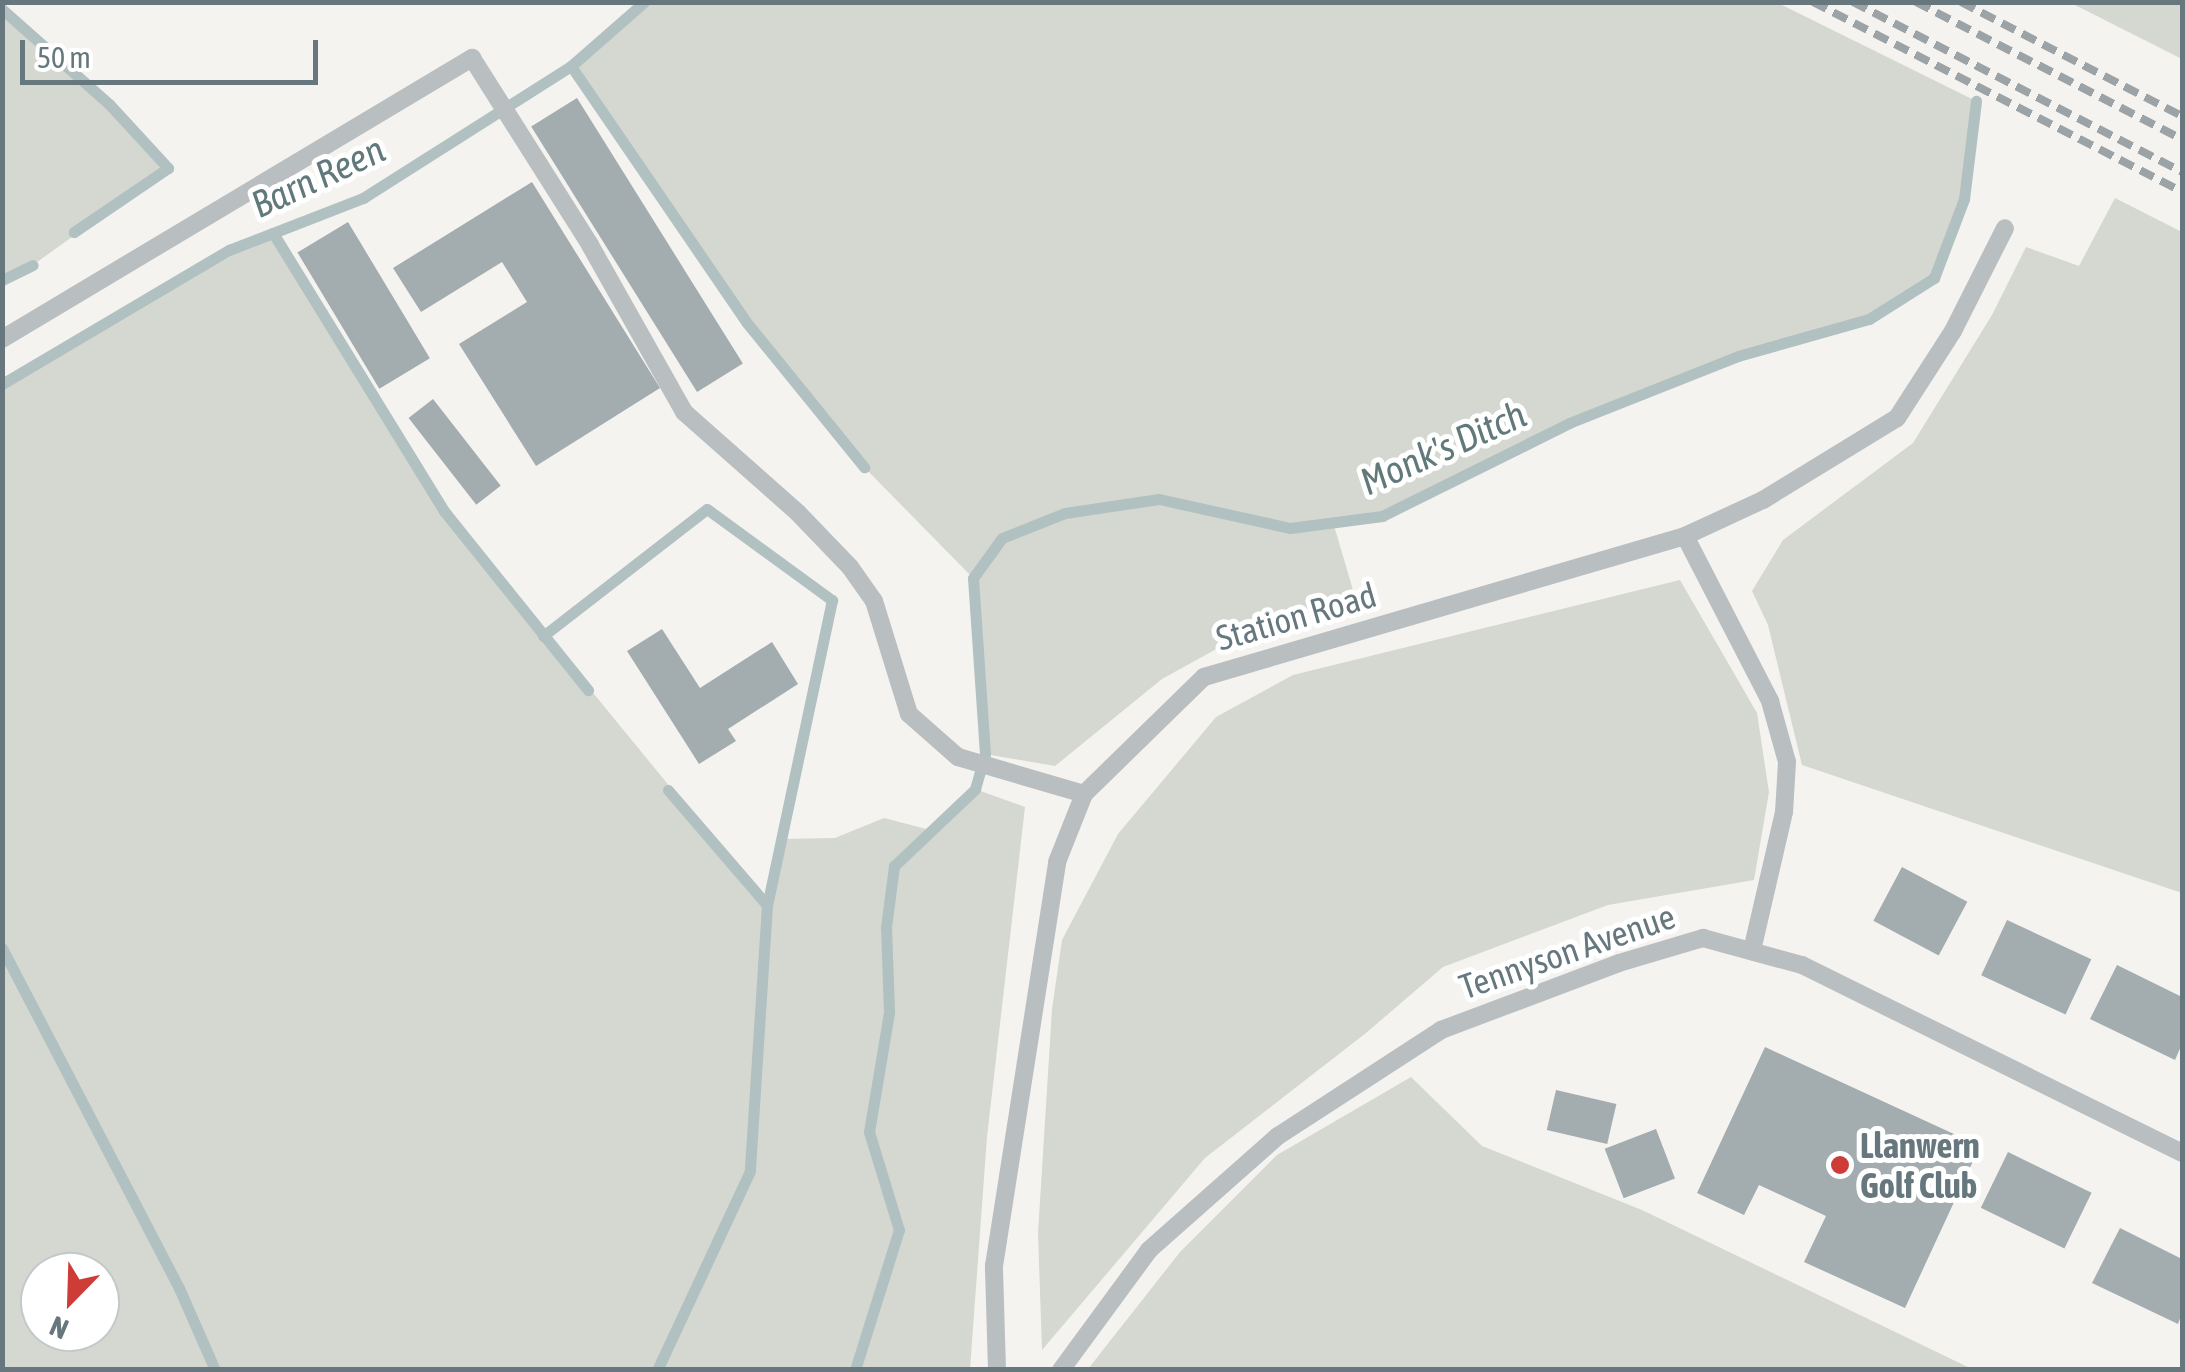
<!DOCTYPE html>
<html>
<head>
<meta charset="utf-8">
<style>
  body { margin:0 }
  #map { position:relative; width:2185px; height:1372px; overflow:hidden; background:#f4f3f0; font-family:"Asap Condensed",sans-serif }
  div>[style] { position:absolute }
  .green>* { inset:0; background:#d4d8d0 }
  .stream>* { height:11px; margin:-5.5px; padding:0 5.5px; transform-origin:5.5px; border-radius:5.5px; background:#b1c0c1 }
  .building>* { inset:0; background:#a3acaf; transform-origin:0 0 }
  .minor>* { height:18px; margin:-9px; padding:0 9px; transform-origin:9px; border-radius:9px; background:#b9bec0 }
  .rail>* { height:8px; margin-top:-4px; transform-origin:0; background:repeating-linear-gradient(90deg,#9ba3a6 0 15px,transparent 0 23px) }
  .dots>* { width:28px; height:28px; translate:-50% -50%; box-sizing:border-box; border:5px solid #fff; border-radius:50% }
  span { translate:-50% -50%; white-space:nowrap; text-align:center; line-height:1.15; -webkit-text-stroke:10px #fff; paint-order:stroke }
  .street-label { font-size:35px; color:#66787e }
  .poi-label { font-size:35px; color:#66787e; font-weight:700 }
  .left { translate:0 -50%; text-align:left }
  .water-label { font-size:38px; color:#62797b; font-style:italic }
  .frame { position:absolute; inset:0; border:5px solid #66787e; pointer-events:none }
  .north { position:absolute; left:20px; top:1252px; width:100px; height:100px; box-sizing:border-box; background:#fff; border:2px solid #c2c9cb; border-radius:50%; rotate:203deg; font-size:28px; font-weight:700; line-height:40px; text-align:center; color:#66787e }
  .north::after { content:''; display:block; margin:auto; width:35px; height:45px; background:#cd3c37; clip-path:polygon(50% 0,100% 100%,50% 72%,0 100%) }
  .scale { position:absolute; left:20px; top:40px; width:298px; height:45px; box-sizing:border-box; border:5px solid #66787e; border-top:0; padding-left:12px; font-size:30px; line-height:35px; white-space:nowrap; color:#66787e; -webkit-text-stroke:8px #fff; paint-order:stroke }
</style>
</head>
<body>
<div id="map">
  <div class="green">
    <div style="clip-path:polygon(1778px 3px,1976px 101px,1964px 199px,1934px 278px,1869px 319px,1738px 356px,1569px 423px,1382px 516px,1333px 522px,1358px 607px,1231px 641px,1162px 679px,1055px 766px,985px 754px,973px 578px,864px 467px,747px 323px,571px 66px,644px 3px)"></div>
    <div style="clip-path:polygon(2071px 3px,2182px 3px,2182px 59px)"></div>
    <div style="clip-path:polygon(3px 9px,110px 105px,168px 168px,33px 265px,3px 280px)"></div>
    <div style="clip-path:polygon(2115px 198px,2182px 232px,2182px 893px,1802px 765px,1768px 625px,1752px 591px,1783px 540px,1913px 443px,1992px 315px,2026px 247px,2079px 266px)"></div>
    <div style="clip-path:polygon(evenodd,273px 233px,444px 511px,766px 904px,780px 839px,835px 838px,884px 818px,934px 831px,975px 789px,1025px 807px,987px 1137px,970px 1369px,3px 1369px,3px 384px,229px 250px,273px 233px,40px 1272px,100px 1272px,100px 1332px,40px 1332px,40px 1272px)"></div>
    <div style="clip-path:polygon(1680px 580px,1757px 713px,1769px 792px,1754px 880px,1608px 905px,1443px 967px,1366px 1033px,1205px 1158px,1042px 1350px,1038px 1233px,1052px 1009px,1062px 940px,1118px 834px,1216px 717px,1293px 675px)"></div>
    <div style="clip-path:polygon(1411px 1077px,1482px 1146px,1642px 1210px,1972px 1369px,1088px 1369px,1180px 1252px,1277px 1155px)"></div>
  </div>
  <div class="stream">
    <div style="left:2px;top:9px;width:144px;rotate:41.6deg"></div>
    <div style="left:110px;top:105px;width:86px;rotate:47.4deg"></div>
    <div style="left:168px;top:168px;width:114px;rotate:145.8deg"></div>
    <div style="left:571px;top:66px;width:311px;rotate:55.6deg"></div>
    <div style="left:747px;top:323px;width:186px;rotate:50.9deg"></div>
    <div style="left:273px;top:233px;width:326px;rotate:58.4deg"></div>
    <div style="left:444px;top:511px;width:230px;rotate:51.2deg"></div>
    <div style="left:2px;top:280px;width:34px;rotate:-26deg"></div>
    <div style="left:2px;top:384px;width:264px;rotate:-30.6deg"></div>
    <div style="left:229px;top:250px;width:144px;rotate:-21.2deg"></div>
    <div style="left:363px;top:198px;width:246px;rotate:-32.4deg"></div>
    <div style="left:571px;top:66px;width:97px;rotate:-41.2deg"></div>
    <div style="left:543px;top:636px;width:207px;rotate:-37.8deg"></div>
    <div style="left:707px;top:509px;width:155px;rotate:36.1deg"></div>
    <div style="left:832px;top:600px;width:312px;rotate:102deg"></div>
    <div style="left:767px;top:905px;width:267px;rotate:93.7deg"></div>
    <div style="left:750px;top:1171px;width:220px;rotate:115deg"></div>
    <div style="left:668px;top:790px;width:152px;rotate:49.3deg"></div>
    <div style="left:2px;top:948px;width:383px;rotate:62.5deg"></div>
    <div style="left:179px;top:1288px;width:90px;rotate:66.3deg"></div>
    <div style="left:855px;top:1370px;width:147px;rotate:-72.6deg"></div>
    <div style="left:899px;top:1230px;width:102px;rotate:-107deg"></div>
    <div style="left:869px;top:1132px;width:122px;rotate:-80.5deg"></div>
    <div style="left:889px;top:1012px;width:85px;rotate:-92deg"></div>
    <div style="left:886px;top:927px;width:62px;rotate:-82.5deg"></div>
    <div style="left:894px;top:866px;width:112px;rotate:-43.5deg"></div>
    <div style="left:975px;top:789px;width:36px;rotate:-74deg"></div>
    <div style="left:985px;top:754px;width:176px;rotate:-93.9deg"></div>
    <div style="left:973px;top:578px;width:49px;rotate:-54.1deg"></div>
    <div style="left:1002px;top:538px;width:68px;rotate:-21.6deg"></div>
    <div style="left:1065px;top:513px;width:95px;rotate:-8.5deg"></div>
    <div style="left:1159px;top:499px;width:134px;rotate:12.5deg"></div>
    <div style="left:1290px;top:528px;width:93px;rotate:-7.4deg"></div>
    <div style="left:1382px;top:516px;width:209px;rotate:-26.4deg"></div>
    <div style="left:1569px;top:423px;width:182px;rotate:-21.6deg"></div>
    <div style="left:1738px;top:356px;width:136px;rotate:-15.8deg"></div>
    <div style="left:1869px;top:319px;width:77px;rotate:-32.2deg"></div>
    <div style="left:1934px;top:278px;width:85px;rotate:-69.2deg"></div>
    <div style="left:1964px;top:199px;width:99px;rotate:-83deg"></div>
  </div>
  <div class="building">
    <div style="left:577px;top:98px;width:313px;height:54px;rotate:58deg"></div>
    <div style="clip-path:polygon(532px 182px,660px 388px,536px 466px,459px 344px,527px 302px,502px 262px,421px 312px,393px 268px)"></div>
    <div style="left:348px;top:222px;width:159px;height:59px;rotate:59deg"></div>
    <div style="left:433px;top:399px;width:110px;height:31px;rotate:52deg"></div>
    <div style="clip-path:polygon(662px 629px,700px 688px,772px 642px,798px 684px,728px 729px,736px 741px,699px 764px,627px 651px)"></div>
    <div style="left:1902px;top:867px;width:74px;height:61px;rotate:28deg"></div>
    <div style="left:2007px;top:920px;width:93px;height:61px;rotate:25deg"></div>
    <div style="clip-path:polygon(2117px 965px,2182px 997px,2182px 1044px,2175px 1060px,2090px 1019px)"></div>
    <div style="clip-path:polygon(1765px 1047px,1980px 1146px,1905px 1308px,1804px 1262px,1826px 1216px,1759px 1185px,1744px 1215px,1697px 1193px)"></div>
    <div style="left:1556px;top:1090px;width:62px;height:41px;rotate:13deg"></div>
    <div style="left:1656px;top:1129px;width:53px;height:55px;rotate:69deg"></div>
    <div style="left:2008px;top:1152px;width:93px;height:62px;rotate:26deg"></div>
    <div style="clip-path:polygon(2120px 1228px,2182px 1259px,2182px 1313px,2178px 1324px,2092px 1283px)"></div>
  </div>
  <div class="minor">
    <div style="left:2px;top:339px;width:548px;rotate:-30.87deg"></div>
    <div style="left:472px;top:58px;width:221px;rotate:57.7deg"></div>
    <div style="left:590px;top:245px;width:192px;rotate:60.6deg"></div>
    <div style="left:684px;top:412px;width:152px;rotate:41.5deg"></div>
    <div style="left:798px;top:513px;width:75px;rotate:46.1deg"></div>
    <div style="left:850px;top:567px;width:42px;rotate:54.8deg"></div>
    <div style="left:874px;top:601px;width:118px;rotate:72.8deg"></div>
    <div style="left:909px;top:714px;width:65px;rotate:41.3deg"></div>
    <div style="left:958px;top:757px;width:131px;rotate:16.4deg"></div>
    <div style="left:1685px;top:536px;width:186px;rotate:62.7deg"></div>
    <div style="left:1770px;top:701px;width:63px;rotate:74.4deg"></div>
    <div style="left:1787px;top:762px;width:50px;rotate:93.4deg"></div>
    <div style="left:1784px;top:812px;width:143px;rotate:103deg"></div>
    <div style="left:997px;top:1370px;width:104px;rotate:-91.7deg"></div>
    <div style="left:994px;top:1266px;width:409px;rotate:-81.1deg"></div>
    <div style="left:1057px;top:862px;width:73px;rotate:-68.3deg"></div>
    <div style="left:1084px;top:794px;width:168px;rotate:-44.3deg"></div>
    <div style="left:1204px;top:677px;width:501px;rotate:-16.34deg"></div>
    <div style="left:1685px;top:536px;width:86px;rotate:-24.8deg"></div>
    <div style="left:1763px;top:500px;width:157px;rotate:-31.5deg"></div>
    <div style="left:1897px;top:418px;width:103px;rotate:-57.2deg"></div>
    <div style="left:1953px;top:331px;width:115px;rotate:-63.2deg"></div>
    <div style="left:1061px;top:1370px;width:149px;rotate:-53.7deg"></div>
    <div style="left:1149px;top:1250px;width:172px;rotate:-41.5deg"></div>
    <div style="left:1278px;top:1136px;width:194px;rotate:-33deg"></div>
    <div style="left:1441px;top:1030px;width:190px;rotate:-20.6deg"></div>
    <div style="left:1619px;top:963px;width:88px;rotate:-16.6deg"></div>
    <div style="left:1703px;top:938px;width:103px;rotate:15.3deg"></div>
    <div style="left:1802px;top:965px;width:424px;rotate:26.3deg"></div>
  </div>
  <div class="rail">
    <div style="left:1813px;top:2px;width:415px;rotate:27.2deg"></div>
    <div style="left:1853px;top:2px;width:370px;rotate:27.3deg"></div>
    <div style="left:1916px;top:2px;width:299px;rotate:27.3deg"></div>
    <div style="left:1961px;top:2px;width:249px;rotate:27.3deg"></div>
  </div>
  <div class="dots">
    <div style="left:1840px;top:1165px;background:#cd3c37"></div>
  </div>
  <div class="street-label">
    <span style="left:1296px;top:616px;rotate:-16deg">Station Road</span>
    <span style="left:1567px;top:951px;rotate:-19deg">Tennyson Avenue</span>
  </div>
  <div class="poi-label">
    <span class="left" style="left:1860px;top:1165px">Llanwern<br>Golf Club</span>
  </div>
  <div class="water-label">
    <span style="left:318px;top:177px;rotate:-25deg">Barn Reen</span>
    <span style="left:1443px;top:448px;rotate:-24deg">Monk's Ditch</span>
  </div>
  <div class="frame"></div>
  <div class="north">N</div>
  <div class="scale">50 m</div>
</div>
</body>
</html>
